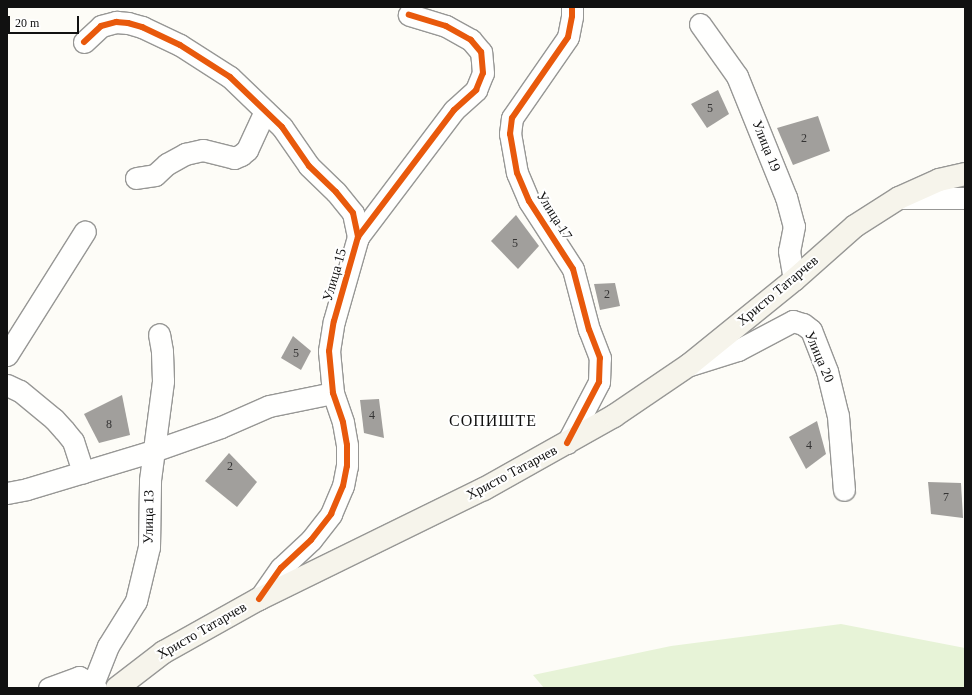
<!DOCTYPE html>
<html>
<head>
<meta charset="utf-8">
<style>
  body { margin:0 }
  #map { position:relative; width:972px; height:695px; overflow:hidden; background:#fdfcf7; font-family:"Times New Roman",serif }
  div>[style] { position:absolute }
  .green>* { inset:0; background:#e7f3d7 }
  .building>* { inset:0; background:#a19f9c }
  .roads { filter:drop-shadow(1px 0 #979795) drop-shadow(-1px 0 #979795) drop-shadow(0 1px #979795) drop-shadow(0 -1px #979795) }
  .minor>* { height:21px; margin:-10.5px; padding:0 10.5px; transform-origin:10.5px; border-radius:10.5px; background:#fffffe }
  .secondary>* { height:22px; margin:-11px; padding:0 11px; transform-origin:11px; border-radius:11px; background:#f6f4eb }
  .cycleway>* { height:6px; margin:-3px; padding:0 3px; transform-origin:3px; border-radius:3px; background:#e8590c }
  span { translate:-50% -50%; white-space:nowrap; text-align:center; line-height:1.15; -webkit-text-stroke:4px #fff; paint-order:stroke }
  .number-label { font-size:12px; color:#353434 }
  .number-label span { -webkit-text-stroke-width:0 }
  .street-label { font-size:14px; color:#111 }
  .quarter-label { font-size:16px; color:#111; letter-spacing:1px }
  .frame { position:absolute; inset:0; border:8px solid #111; pointer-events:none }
  .scale { position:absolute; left:8px; top:16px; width:71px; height:18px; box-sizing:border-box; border:2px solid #111; border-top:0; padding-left:5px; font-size:12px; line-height:14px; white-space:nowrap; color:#111; -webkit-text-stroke:3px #fff; paint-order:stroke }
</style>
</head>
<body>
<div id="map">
  <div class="green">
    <div style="clip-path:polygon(841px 624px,965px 648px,965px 688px,544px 688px,533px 675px,671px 646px)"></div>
  </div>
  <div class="building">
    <div style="clip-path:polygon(718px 90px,729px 114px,707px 128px,691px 104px)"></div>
    <div style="clip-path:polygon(818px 116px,830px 151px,793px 165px,777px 128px)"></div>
    <div style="clip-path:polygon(516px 215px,539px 246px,518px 269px,491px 241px)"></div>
    <div style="clip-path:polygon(615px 283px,620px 306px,600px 310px,594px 284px)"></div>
    <div style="clip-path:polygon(293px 336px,311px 351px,301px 370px,281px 358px)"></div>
    <div style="clip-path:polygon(122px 395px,130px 435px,99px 443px,84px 414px)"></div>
    <div style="clip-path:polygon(379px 399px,384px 438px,364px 433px,360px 400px)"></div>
    <div style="clip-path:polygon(817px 421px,826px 454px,806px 469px,789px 437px)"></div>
    <div style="clip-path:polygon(229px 453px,257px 482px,237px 507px,205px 481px)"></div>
    <div style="clip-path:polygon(928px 482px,961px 483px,963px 518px,931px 514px)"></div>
  </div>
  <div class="roads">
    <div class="minor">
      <div style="left:700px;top:24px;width:64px;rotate:54.6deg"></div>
      <div style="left:737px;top:76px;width:131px;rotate:68deg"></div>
      <div style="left:786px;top:197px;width:30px;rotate:75deg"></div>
      <div style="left:794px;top:226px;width:25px;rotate:101deg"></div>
      <div style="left:789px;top:251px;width:29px;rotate:80deg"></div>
      <div style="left:84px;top:42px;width:23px;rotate:-43deg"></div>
      <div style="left:101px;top:26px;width:16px;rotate:-15deg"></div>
      <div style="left:116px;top:22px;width:12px;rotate:5deg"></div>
      <div style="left:128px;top:23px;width:15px;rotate:16deg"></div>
      <div style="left:142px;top:27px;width:42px;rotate:25.3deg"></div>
      <div style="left:180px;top:45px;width:59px;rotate:32.6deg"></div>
      <div style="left:230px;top:77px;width:72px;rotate:43.9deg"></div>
      <div style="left:282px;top:127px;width:47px;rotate:55.3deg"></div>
      <div style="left:309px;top:166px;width:37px;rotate:44deg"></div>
      <div style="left:336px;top:192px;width:27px;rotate:51deg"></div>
      <div style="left:353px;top:213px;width:25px;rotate:78deg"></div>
      <div style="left:136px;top:178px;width:19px;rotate:-9deg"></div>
      <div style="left:155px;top:175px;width:16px;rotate:-43deg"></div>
      <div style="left:167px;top:164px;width:21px;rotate:-29deg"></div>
      <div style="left:185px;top:154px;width:18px;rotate:-13deg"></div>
      <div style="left:203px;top:150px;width:32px;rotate:14deg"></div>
      <div style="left:234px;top:158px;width:8px;rotate:-23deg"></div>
      <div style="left:241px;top:155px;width:8px;rotate:-40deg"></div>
      <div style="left:247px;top:150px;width:43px;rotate:-65.2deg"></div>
      <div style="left:899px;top:198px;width:66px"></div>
      <div style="left:7px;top:355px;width:146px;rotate:-57.8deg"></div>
      <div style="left:690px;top:365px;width:50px;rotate:-17.4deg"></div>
      <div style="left:738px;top:350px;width:62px;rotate:-27.8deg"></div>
      <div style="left:793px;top:321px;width:10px;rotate:17deg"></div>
      <div style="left:803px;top:324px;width:10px;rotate:37deg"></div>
      <div style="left:811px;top:330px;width:44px;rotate:68.7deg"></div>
      <div style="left:827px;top:371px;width:46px;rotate:76.3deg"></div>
      <div style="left:838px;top:416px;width:74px;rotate:85.4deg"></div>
      <div style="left:7px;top:385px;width:14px;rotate:25deg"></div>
      <div style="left:20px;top:391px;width:44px;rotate:39.5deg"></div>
      <div style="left:54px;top:419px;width:15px;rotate:48deg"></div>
      <div style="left:64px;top:430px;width:14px;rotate:51deg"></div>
      <div style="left:73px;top:441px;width:33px;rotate:72deg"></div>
      <div style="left:567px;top:443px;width:69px;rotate:-62.3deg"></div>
      <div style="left:599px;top:382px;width:24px;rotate:-88deg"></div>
      <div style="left:600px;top:358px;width:30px;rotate:-111deg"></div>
      <div style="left:589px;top:330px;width:63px;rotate:-104.7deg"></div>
      <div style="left:573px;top:269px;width:81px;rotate:-122.9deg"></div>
      <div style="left:529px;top:201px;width:30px;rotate:-113deg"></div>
      <div style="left:517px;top:173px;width:40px;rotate:-100deg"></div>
      <div style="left:510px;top:134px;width:16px;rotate:-83deg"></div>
      <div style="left:512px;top:118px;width:98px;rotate:-55.3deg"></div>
      <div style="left:568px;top:37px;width:21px;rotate:-79deg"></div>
      <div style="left:572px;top:16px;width:9px;rotate:-90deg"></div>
      <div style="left:7px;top:493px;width:20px;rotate:-11deg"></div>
      <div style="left:27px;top:489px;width:132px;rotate:-16.8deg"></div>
      <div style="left:153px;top:451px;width:72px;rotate:-19.4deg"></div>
      <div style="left:221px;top:427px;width:52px;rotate:-23.6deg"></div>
      <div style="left:269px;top:406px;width:65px;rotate:-11.5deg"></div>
      <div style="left:259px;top:599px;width:38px;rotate:-55deg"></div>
      <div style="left:281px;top:568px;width:41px;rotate:-43deg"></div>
      <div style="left:311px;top:540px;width:33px;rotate:-52deg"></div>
      <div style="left:331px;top:514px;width:30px;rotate:-67deg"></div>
      <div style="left:343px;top:486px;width:20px;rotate:-79deg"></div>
      <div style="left:347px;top:466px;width:21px;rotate:-90deg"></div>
      <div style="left:347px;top:445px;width:23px;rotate:-100deg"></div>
      <div style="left:343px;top:422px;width:31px;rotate:-109deg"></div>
      <div style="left:333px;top:393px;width:42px;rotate:-95.4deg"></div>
      <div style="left:329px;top:351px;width:30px;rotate:-81deg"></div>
      <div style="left:334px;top:321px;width:87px;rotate:-74.1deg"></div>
      <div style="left:358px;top:237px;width:159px;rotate:-52.9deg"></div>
      <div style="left:454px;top:110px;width:30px;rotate:-42deg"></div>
      <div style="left:476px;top:90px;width:18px;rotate:-68deg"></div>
      <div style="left:483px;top:73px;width:21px;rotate:-95deg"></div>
      <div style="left:481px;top:52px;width:16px;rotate:-130deg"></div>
      <div style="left:471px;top:40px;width:29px;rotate:-151deg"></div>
      <div style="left:446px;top:26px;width:39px;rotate:-163deg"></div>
      <div style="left:49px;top:688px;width:32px;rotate:-20deg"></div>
      <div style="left:79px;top:677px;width:16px;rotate:27deg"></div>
      <div style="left:96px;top:688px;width:5px;rotate:-127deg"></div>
      <div style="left:93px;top:684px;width:41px;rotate:-68.5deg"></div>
      <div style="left:108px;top:646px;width:53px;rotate:-58.1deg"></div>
      <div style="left:136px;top:601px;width:56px;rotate:-76.5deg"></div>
      <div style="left:149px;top:547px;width:67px;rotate:-89.1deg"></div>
      <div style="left:150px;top:480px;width:100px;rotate:-82.5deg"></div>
      <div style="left:163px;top:381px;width:30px;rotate:-92deg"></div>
      <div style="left:162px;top:351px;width:17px;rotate:-100deg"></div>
    </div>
    <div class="secondary">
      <div style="left:117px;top:688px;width:59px;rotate:-37.5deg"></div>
      <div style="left:164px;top:652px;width:109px;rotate:-29.2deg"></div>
      <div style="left:259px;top:599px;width:250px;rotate:-26.1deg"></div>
      <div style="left:484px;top:489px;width:149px;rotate:-29.3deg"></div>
      <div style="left:614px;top:416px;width:91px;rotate:-34.2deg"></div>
      <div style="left:689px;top:365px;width:135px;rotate:-39deg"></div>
      <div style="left:794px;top:280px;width:81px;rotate:-41.5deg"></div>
      <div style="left:855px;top:226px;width:52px;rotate:-32.5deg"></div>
      <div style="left:899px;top:198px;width:44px;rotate:-24.2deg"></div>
      <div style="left:939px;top:180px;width:27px;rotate:-13deg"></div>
    </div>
  </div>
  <div class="cycleway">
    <div style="left:84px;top:42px;width:23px;rotate:-43deg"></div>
    <div style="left:101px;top:26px;width:16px;rotate:-15deg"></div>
    <div style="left:116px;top:22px;width:12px;rotate:5deg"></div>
    <div style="left:128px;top:23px;width:15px;rotate:16deg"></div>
    <div style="left:142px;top:27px;width:42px;rotate:25.3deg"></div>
    <div style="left:180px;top:45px;width:59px;rotate:32.6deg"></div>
    <div style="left:230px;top:77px;width:72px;rotate:43.9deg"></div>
    <div style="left:282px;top:127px;width:47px;rotate:55.3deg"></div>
    <div style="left:309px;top:166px;width:37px;rotate:44deg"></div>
    <div style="left:336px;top:192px;width:27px;rotate:51deg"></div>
    <div style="left:353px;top:213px;width:25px;rotate:78deg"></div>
    <div style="left:567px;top:443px;width:69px;rotate:-62.3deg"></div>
    <div style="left:599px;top:382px;width:24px;rotate:-88deg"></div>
    <div style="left:600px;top:358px;width:30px;rotate:-111deg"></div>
    <div style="left:589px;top:330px;width:63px;rotate:-104.7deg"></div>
    <div style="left:573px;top:269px;width:81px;rotate:-122.9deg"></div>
    <div style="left:529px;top:201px;width:30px;rotate:-113deg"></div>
    <div style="left:517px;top:173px;width:40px;rotate:-100deg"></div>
    <div style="left:510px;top:134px;width:16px;rotate:-83deg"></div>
    <div style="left:512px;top:118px;width:98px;rotate:-55.3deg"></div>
    <div style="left:568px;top:37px;width:21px;rotate:-79deg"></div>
    <div style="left:572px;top:16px;width:9px;rotate:-90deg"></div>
    <div style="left:259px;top:599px;width:38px;rotate:-55deg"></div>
    <div style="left:281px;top:568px;width:41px;rotate:-43deg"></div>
    <div style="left:311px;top:540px;width:33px;rotate:-52deg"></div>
    <div style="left:331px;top:514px;width:30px;rotate:-67deg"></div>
    <div style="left:343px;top:486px;width:20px;rotate:-79deg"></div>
    <div style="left:347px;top:466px;width:21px;rotate:-90deg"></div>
    <div style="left:347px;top:445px;width:23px;rotate:-100deg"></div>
    <div style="left:343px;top:422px;width:31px;rotate:-109deg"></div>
    <div style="left:333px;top:393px;width:42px;rotate:-95.4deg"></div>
    <div style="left:329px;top:351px;width:30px;rotate:-81deg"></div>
    <div style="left:334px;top:321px;width:87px;rotate:-74.1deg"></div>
    <div style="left:358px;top:237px;width:159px;rotate:-52.9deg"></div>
    <div style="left:454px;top:110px;width:30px;rotate:-42deg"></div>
    <div style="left:476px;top:90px;width:18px;rotate:-68deg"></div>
    <div style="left:483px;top:73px;width:21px;rotate:-95deg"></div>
    <div style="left:481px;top:52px;width:16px;rotate:-130deg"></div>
    <div style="left:471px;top:40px;width:29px;rotate:-151deg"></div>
    <div style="left:446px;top:26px;width:39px;rotate:-163deg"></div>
  </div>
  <div class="number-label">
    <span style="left:710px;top:109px">5</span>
    <span style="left:804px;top:139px">2</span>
    <span style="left:515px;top:244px">5</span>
    <span style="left:607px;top:295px">2</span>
    <span style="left:296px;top:354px">5</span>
    <span style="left:372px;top:416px">4</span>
    <span style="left:109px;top:425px">8</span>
    <span style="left:809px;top:446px">4</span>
    <span style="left:230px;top:467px">2</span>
    <span style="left:946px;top:498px">7</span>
  </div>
  <div class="street-label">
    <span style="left:766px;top:146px;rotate:68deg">Улица 19</span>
    <span style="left:554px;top:216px;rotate:58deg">Улица 17</span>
    <span style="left:335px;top:275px;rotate:-74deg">Улица 15</span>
    <span style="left:778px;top:291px;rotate:-40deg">Христо Татарчев</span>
    <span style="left:819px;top:357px;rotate:67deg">Улица 20</span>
    <span style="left:512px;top:473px;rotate:-28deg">Христо Татарчев</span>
    <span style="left:149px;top:517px;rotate:-89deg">Улица 13</span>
    <span style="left:202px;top:631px;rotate:-30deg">Христо Татарчев</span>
  </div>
  <div class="quarter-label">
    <span style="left:493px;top:421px">СОПИШТЕ</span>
  </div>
  <div class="frame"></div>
  <div class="scale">20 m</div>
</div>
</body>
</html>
